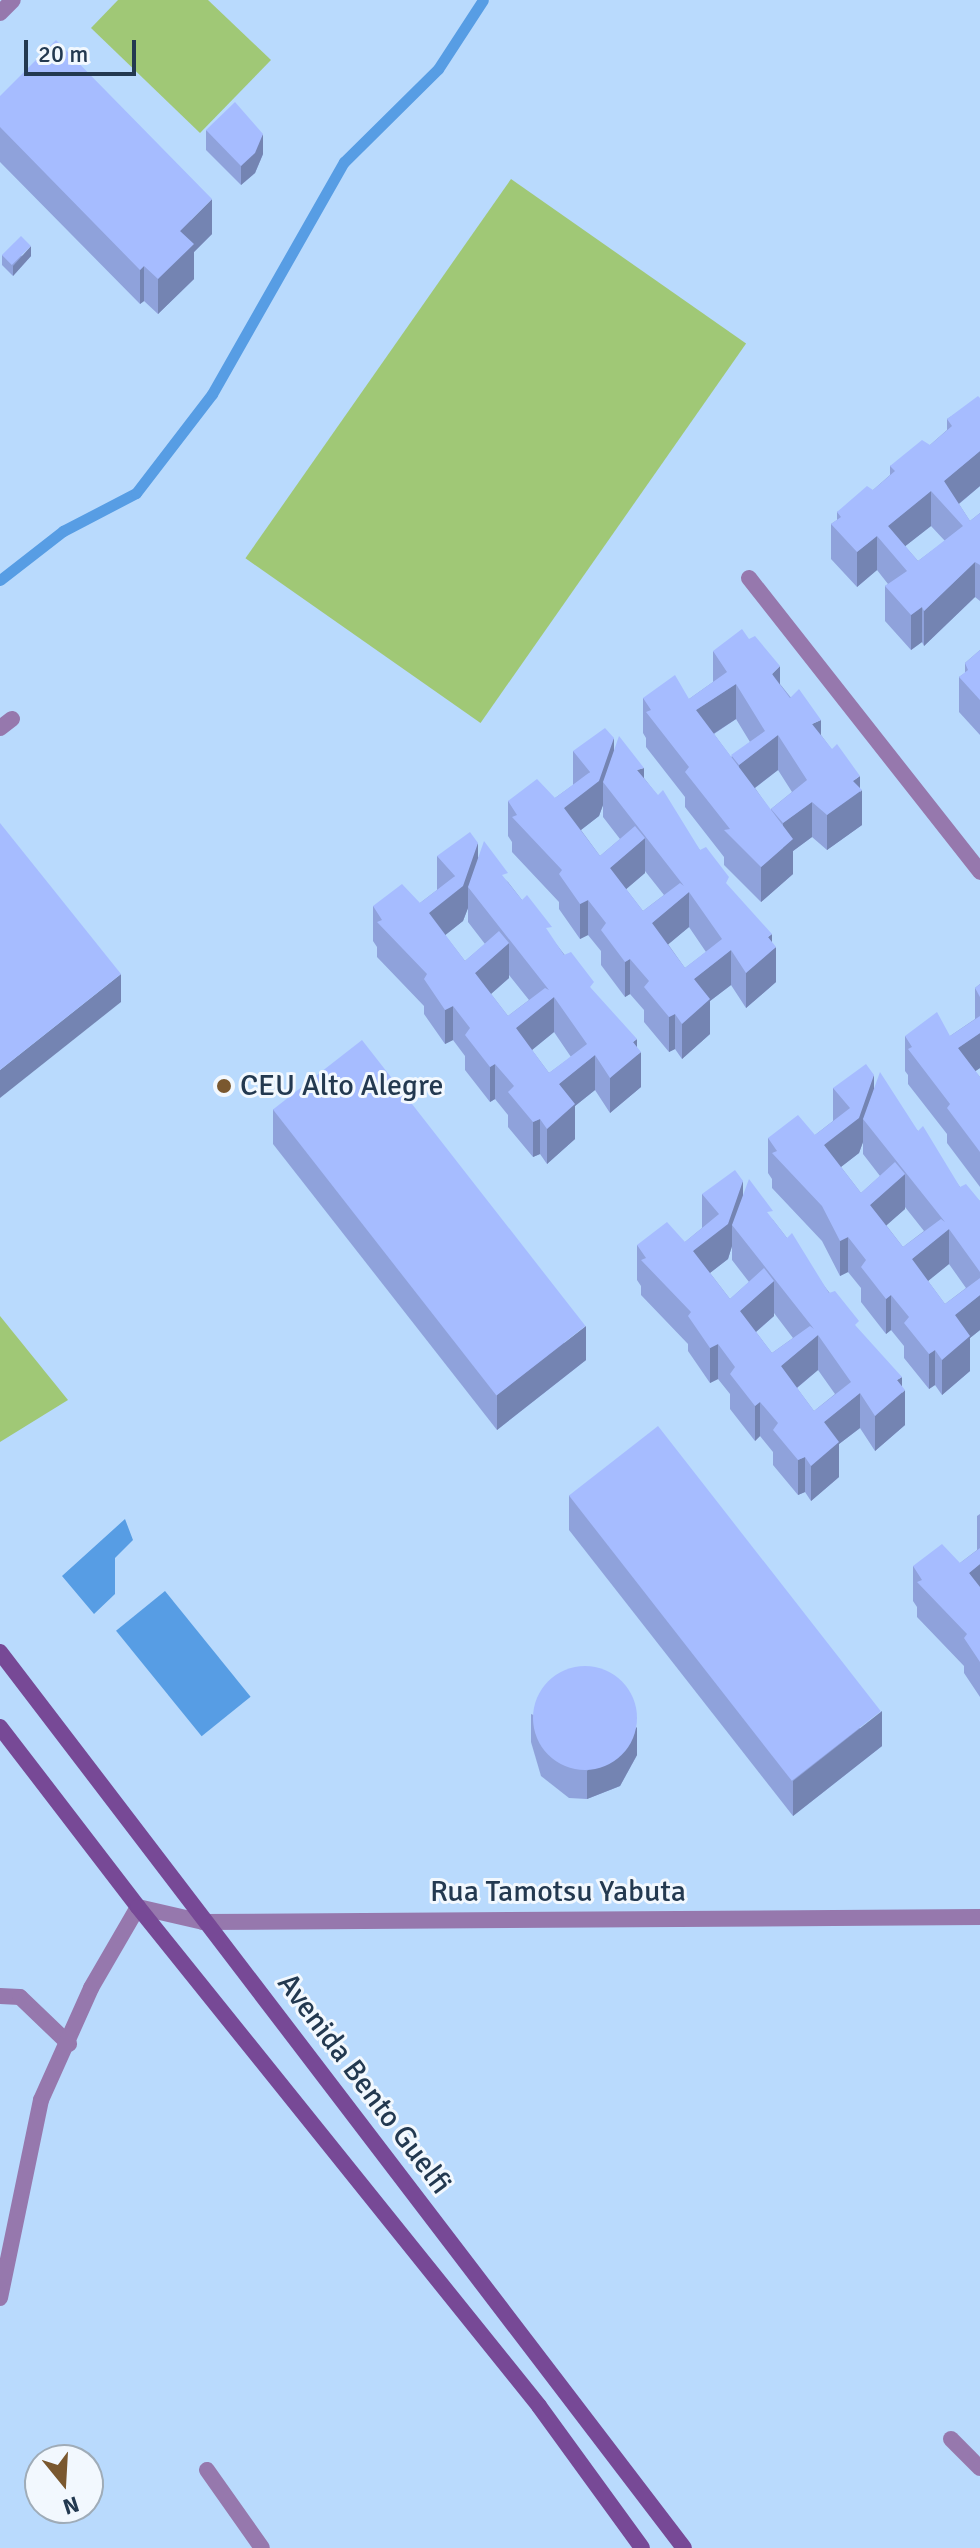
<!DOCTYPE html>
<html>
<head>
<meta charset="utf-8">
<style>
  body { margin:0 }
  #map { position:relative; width:980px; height:2548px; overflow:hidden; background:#b9dafd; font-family:Signika,sans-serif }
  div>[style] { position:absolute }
  .green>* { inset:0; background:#a0c876; transform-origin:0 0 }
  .water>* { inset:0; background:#579de4; transform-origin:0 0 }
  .stream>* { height:11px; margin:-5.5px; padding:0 5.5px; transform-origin:5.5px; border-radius:5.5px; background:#579de4 }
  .service>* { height:16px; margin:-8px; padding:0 8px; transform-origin:8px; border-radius:8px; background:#9678ad }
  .minor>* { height:16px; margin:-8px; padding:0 8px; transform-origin:8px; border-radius:8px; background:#9678ad }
  .secondary>* { height:16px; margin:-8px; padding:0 8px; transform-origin:8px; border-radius:8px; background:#774996 }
  .wall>* { inset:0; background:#8fa2db }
  .shaded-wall>* { inset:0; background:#7484b2 }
  .building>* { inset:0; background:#a6bcff; transform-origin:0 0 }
  .round { border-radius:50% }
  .dots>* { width:22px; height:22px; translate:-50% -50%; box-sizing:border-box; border:4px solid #f2f8fe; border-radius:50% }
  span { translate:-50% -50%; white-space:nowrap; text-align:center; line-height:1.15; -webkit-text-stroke:6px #f2f8fe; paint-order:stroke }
  .poi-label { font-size:30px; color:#233950 }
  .left { translate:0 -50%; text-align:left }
  .street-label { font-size:30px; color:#233950 }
  .north { position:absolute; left:24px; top:2444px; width:80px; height:80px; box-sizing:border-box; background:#f2f8fe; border:2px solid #9facb8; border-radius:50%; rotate:162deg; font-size:22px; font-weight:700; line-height:32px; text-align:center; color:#233950 }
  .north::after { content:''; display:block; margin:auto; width:28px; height:36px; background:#7a582f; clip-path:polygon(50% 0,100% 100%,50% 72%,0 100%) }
  .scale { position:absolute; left:24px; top:40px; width:112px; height:36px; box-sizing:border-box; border:4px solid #233950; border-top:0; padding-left:10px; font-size:24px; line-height:28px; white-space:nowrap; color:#233950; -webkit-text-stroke:6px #f2f8fe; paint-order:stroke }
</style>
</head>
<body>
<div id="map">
  <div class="green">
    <div style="clip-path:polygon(118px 0,208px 0,271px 60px,200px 133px,91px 28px)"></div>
    <div style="left:511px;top:179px;width:287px;height:463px;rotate:35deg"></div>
    <div style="clip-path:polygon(0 1316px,68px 1400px,0 1442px)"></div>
  </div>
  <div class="water">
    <div style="clip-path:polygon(125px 1519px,133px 1540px,115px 1558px,115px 1594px,94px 1614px,62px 1576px)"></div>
    <div style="left:165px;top:1591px;width:136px;height:63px;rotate:51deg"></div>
  </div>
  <div class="stream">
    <div style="left:0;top:580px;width:80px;rotate:-37.9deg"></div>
    <div style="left:63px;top:531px;width:82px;rotate:-27.5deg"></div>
    <div style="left:136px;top:493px;width:125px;rotate:-52.5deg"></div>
    <div style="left:212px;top:394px;width:267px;rotate:-60.4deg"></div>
    <div style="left:344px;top:162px;width:132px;rotate:-44.7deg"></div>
    <div style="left:438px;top:69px;width:82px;rotate:-56.9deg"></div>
  </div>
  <div class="service">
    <div style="left:0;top:728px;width:15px;rotate:-37deg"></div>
    <div style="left:0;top:1996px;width:20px;rotate:3deg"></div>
    <div style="left:20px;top:1997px;width:68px;rotate:43.8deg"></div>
    <div style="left:0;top:2298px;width:202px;rotate:-78.3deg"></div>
    <div style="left:41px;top:2100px;width:123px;rotate:-65.9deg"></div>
    <div style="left:91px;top:1988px;width:94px;rotate:-59.9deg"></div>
  </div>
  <div class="minor">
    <div style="left:0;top:13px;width:18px;rotate:-45deg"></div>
    <div style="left:749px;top:578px;width:374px;rotate:51.8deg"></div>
    <div style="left:138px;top:1907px;width:67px;rotate:13deg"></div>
    <div style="left:203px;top:1922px;width:777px;rotate:-0.37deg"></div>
    <div style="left:951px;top:2439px;width:41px;rotate:45deg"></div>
    <div style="left:207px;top:2470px;width:95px;rotate:54.8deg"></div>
  </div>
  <div class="secondary">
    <div style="left:0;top:1652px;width:1127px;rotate:52.64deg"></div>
    <div style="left:0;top:1727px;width:227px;rotate:52.5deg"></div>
    <div style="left:138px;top:1907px;width:640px;rotate:51.21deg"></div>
    <div style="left:539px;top:2406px;width:175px;rotate:54deg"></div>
  </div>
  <div class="wall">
    <div style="clip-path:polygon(0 96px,212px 234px,194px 252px,194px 279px,158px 314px,144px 301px,140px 304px,0 162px)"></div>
    <div style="clip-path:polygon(206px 130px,263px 154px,255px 173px,241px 185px,206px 150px)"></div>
    <div style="clip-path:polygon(2px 255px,31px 256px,13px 276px,2px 265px)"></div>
    <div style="clip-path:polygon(evenodd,980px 398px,980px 486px,959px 504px,970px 521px,980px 513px,980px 601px,975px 597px,924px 646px,922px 642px,911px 650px,885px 621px,885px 586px,888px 584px,877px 570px,857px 587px,831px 559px,831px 524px,837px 520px,837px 512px,873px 490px,890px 475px,890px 466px,930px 445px,947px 430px,947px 419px,980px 398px,931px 526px,945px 541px,918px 561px,905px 546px,931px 526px)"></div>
    <div style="clip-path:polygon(980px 650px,980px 735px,959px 712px,959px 677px,965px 673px,965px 663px)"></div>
    <div style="clip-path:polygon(evenodd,713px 651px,780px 684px,821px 735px,860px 788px,862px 825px,827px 850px,812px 837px,793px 851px,793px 874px,761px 902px,724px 865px,724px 857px,685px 807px,685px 797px,646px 747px,646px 738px,643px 733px,643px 698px,689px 699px,713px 682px,713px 651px,736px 719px,750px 742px,731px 757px,714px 734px,736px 719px,713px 651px,778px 770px,792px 792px,771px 809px,771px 811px,755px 788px,778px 770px)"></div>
    <div style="clip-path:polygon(evenodd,614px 750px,644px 778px,772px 943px,776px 982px,746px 1008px,731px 985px,710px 1001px,710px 1034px,682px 1059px,675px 1049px,669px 1052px,644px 1022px,644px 1010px,630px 994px,625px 997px,601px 965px,601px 951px,588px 935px,580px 939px,559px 909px,559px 902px,512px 852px,512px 842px,508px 836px,508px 801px,555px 798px,573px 785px,573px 751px,614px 750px,603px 805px,603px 817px,620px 839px,600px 856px,581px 830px,599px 816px,603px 805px,614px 750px,645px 871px,664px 895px,643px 911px,626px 889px,645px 873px,645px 871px,614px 750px,689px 927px,706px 952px,685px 968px,668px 944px,689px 927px)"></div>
    <div style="clip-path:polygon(evenodd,437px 856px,478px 857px,508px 882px,637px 1048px,641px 1087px,610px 1113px,595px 1090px,575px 1106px,575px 1139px,547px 1164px,540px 1154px,533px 1157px,508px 1127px,508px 1115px,495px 1099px,490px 1102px,465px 1070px,465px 1056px,453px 1040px,445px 1044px,424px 1014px,424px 1006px,377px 957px,377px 947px,373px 941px,373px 906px,420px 903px,437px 890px,437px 856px,468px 908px,468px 922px,485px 944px,465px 961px,445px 935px,463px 921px,468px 908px,437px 856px,509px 975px,529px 1000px,508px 1016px,491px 994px,509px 978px,509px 975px,437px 856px,554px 1032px,571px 1057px,549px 1073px,532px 1050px,554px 1032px)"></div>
    <div style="clip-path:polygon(980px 984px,980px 1068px,975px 1071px,980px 1077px,980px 1187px,947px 1143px,947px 1134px,908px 1084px,908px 1075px,905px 1071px,905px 1036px,950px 1036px,975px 1019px,975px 988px)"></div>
    <div style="clip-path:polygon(evenodd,833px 1088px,874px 1088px,918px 1131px,960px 1187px,980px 1201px,980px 1330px,970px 1338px,970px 1371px,942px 1395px,935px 1385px,929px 1389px,904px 1358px,904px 1346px,891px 1330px,886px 1334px,861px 1302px,861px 1288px,848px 1272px,840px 1276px,822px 1241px,772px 1188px,772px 1179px,768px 1173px,768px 1138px,815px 1135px,833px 1121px,833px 1088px,863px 1142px,863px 1154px,880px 1176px,861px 1193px,841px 1167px,859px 1153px,863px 1142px,833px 1088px,905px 1207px,924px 1231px,903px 1247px,886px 1225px,905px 1209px,905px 1207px,833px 1088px,949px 1264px,966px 1288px,945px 1304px,928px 1281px,949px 1264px)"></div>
    <div style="clip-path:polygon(273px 1109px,586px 1360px,497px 1430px,273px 1144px)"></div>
    <div style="clip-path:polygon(evenodd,702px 1194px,743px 1195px,773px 1220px,902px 1386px,905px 1425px,875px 1451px,860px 1428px,839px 1444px,839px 1477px,811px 1501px,805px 1492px,798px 1495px,773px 1465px,773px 1452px,760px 1436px,755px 1441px,730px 1409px,730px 1394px,718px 1379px,710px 1383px,688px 1351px,688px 1344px,641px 1295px,641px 1286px,637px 1280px,637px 1245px,685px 1242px,702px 1228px,702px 1194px,732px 1246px,732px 1260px,749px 1282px,730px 1299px,710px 1273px,728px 1259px,732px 1246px,702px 1194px,774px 1313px,793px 1338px,772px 1353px,756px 1332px,774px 1316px,774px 1313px,702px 1194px,818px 1370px,835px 1394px,814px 1411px,797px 1388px,818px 1370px)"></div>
    <div style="clip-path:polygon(569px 1495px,882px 1746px,793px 1816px,569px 1530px)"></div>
    <div style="clip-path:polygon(980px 1514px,980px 1697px,964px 1673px,964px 1666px,917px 1617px,917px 1607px,913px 1601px,913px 1566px,960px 1563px,977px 1550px,977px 1516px)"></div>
    <div style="clip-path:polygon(531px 1714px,637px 1755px,620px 1786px,587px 1799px,569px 1798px,541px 1776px,531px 1742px)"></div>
  </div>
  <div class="shaded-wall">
    <div style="clip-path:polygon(263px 134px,263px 154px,255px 173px,241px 185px,241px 166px)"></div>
    <div style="clip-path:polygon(212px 199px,212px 234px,194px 252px,194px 279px,158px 314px,158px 279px,180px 231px)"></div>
    <div style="clip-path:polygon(31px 246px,31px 256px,13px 276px,13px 266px)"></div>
    <div style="clip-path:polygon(144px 266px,144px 301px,140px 304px,140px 270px)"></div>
    <div style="clip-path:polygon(980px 451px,980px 486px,950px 511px,944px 481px)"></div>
    <div style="clip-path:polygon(931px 491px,931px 526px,894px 555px,888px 526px)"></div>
    <div style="clip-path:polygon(877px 536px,877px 570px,857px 587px,857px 552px)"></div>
    <div style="clip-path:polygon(975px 562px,975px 597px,924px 646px,924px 611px)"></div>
    <div style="clip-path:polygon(922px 607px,922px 642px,911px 650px,911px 615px)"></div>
    <div style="clip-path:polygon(780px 666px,780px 701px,772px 674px)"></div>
    <div style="clip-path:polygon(736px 684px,736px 719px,696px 745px,696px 710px)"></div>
    <div style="clip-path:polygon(821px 720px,821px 755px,812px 724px)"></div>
    <div style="clip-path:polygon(778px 735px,778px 770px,739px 800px,739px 765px)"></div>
    <div style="clip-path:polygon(614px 738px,614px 773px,603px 782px,603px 805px,599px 816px,564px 843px,564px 808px)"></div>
    <div style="clip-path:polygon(644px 768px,644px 803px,637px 770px)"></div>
    <div style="clip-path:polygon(860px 776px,860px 792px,862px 790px,862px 825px,827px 850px,827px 815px,853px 781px)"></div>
    <div style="clip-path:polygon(812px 802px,812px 837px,793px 851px,793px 874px,761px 902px,761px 867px,783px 848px,783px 823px)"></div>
    <div style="clip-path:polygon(645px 838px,645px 873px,610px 903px,610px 868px)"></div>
    <div style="clip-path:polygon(478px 843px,478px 878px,468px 887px,468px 908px,463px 921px,429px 948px,429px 913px)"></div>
    <div style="clip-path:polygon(689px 892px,689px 927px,652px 958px,652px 923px)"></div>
    <div style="clip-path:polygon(588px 900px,588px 935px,580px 939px,580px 904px)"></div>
    <div style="clip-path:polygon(772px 934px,772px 950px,776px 947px,776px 982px,746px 1008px,746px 973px,768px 937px)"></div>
    <div style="clip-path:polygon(509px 943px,509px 978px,475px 1008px,475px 973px)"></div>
    <div style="clip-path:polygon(731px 950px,731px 985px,710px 1001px,710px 1034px,682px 1059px,682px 1024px,694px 979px)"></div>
    <div style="clip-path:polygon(630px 959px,630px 994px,625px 997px,625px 962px)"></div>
    <div style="clip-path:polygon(121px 974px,121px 1002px,0 1098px,0 1070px)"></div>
    <div style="clip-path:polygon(554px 997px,554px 1032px,516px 1063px,516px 1028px)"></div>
    <div style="clip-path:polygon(453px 1006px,453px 1040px,445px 1044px,445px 1010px)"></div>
    <div style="clip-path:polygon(675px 1014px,675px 1049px,669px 1052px,669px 1017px)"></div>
    <div style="clip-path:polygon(980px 1033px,980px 1068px,958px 1083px,958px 1048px)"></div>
    <div style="clip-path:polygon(637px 1039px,637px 1055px,641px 1052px,641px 1087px,610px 1113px,610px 1078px,633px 1042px)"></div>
    <div style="clip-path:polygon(595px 1055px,595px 1090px,575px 1106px,575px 1139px,547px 1164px,547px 1129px,559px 1084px)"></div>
    <div style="clip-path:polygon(495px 1064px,495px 1099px,490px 1102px,490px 1067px)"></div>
    <div style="clip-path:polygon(874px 1075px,874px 1110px,863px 1119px,863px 1142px,859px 1153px,824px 1180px,824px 1145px)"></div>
    <div style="clip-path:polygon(540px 1119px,540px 1154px,533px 1157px,533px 1122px)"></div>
    <div style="clip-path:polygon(905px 1174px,905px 1209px,870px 1240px,870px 1205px)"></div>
    <div style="clip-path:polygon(743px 1181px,743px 1216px,732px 1225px,732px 1246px,728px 1259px,693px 1286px,693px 1251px)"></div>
    <div style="clip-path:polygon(949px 1229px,949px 1264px,912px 1294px,912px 1259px)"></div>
    <div style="clip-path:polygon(848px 1237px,848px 1272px,840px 1276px,840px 1241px)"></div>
    <div style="clip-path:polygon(774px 1281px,774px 1316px,740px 1346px,740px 1311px)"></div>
    <div style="clip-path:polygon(891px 1295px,891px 1330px,886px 1334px,886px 1299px)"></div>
    <div style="clip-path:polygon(980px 1295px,980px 1330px,970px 1338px,970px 1371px,942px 1395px,942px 1360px,955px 1315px)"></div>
    <div style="clip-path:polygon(586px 1326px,586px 1360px,497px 1430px,497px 1395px)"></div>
    <div style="clip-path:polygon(818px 1335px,818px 1370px,781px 1401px,781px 1366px)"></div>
    <div style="clip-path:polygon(718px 1344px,718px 1379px,710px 1383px,710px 1348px)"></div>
    <div style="clip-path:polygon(935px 1350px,935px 1385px,929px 1389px,929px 1354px)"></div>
    <div style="clip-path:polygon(902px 1377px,902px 1393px,905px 1390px,905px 1425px,875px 1451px,875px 1416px,897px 1380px)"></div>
    <div style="clip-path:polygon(860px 1393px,860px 1428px,839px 1444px,839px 1477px,811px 1501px,811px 1466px,824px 1422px)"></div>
    <div style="clip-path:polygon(760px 1402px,760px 1436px,755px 1441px,755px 1406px)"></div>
    <div style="clip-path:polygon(805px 1457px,805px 1492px,798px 1495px,798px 1460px)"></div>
    <div style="clip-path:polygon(980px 1564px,980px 1599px,969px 1573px)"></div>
    <div style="clip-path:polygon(882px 1711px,882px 1746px,793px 1816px,793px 1781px)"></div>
    <div style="clip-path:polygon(637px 1727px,637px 1755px,620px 1786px,587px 1799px,587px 1771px)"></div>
  </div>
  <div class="building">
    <div style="clip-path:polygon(56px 40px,212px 199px,180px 231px,194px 244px,158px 279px,144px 266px,140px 270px,0 127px,0 96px)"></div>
    <div style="clip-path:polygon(235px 102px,263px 134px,255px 153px,241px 166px,206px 130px)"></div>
    <div style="left:21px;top:236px;width:14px;height:27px;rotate:45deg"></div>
    <div style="clip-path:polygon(evenodd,978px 396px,980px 398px,980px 451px,944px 481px,970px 521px,980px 513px,980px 565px,975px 562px,924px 611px,922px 607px,911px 615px,885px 586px,907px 571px,877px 536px,857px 552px,831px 524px,841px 517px,837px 512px,867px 486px,873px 490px,895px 471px,890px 466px,922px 440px,930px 445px,952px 426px,947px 419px,978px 396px,931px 491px,963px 526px,918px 561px,888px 526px,931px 491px)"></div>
    <div style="clip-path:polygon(742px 629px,749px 639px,755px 636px,780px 666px,772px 674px,790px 698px,799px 689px,821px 720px,812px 724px,832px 749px,837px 744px,860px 776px,853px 781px,862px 790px,827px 815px,812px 802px,783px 823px,771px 809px,807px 780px,778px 735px,739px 765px,731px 755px,765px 731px,736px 684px,696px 710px,793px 839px,761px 867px,724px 830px,730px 829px,685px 772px,689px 767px,646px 712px,651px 710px,643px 698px,675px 675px,689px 699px,727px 672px,713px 651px)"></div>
    <div style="clip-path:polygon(980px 650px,980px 700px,959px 677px,968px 670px,965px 663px)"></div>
    <div style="clip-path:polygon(evenodd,605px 728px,614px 738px,599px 781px,564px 808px,600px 856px,635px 826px,645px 838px,610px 868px,643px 911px,680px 883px,684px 886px,603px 782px,619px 736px,644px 768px,637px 770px,658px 795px,663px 790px,700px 850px,706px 847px,729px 877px,726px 883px,772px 934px,768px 937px,776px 947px,746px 973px,731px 950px,694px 979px,710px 999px,682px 1024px,675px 1014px,669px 1017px,644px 987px,649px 981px,630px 959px,625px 962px,601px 930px,606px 923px,588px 900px,580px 904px,559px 874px,562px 870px,512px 817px,517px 815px,508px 801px,537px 779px,555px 798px,590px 772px,573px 751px,605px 728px,689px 892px,722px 939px,685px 968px,652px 923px,689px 892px)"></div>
    <div style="clip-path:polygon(0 823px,121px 974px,0 1070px)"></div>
    <div style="clip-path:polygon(evenodd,470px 832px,478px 843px,463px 886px,429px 913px,465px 961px,499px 931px,509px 943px,475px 973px,508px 1016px,545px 988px,549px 990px,468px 887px,484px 841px,508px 873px,502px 875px,522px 900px,527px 895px,552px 927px,546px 928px,564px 955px,571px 952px,594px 982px,590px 987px,637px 1039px,633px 1042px,641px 1052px,610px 1078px,595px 1055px,559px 1084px,575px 1104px,547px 1129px,540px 1119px,533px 1122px,508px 1092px,514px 1086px,495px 1064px,490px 1067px,465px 1035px,470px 1028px,453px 1006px,445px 1010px,424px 979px,427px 974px,377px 922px,382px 920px,373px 906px,402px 884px,420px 903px,455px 876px,437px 856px,470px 832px,554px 997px,587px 1044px,549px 1073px,516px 1028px,554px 997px)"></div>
    <div style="clip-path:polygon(980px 984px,980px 997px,975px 988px)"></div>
    <div style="clip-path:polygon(937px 1012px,950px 1036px,980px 1016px,980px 1033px,958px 1048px,980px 1077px,980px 1152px,947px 1108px,950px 1104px,908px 1049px,912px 1047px,905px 1036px)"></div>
    <div style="left:362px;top:1040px;width:363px;height:113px;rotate:52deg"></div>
    <div style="clip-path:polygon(866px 1064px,874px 1075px,859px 1118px,824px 1145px,861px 1193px,895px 1162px,905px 1174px,870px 1205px,903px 1247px,941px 1219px,945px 1222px,863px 1119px,880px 1072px,918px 1131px,923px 1126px,960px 1187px,966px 1184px,980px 1201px,980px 1272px,949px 1229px,912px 1259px,945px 1304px,980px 1278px,980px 1295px,955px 1315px,970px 1336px,942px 1360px,935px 1350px,929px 1354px,904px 1323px,909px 1317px,891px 1295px,886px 1299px,861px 1267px,866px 1260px,848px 1237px,840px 1241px,822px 1206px,772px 1153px,777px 1151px,768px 1138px,798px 1115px,815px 1135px,850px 1108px,833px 1088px)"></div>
    <div style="clip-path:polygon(evenodd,735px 1170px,743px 1181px,728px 1224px,693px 1251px,730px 1299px,764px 1268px,774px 1281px,740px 1311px,772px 1353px,810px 1326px,814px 1329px,732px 1225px,749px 1179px,773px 1211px,767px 1212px,787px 1238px,792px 1233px,829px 1293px,835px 1291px,859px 1321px,855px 1325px,902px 1377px,897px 1380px,905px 1390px,875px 1416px,860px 1393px,824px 1422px,839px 1442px,811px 1466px,805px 1457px,798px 1460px,773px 1430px,778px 1423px,760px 1402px,755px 1406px,730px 1374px,735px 1367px,718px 1344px,710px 1348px,688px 1316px,691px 1312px,641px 1260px,646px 1258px,637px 1245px,667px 1222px,685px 1242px,719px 1214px,702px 1194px,735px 1170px,818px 1335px,851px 1382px,814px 1411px,781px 1366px,818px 1335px)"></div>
    <div style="left:658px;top:1426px;width:362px;height:113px;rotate:52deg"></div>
    <div style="clip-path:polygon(942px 1544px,960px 1563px,980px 1548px,980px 1564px,969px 1573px,980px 1587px,980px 1662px,964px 1638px,967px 1634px,917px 1582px,922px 1580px,913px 1566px)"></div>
    <div class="round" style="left:533px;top:1666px;width:104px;height:104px"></div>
  </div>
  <div class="dots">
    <div style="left:224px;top:1086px;background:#7a582f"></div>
  </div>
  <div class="poi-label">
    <span class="left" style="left:240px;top:1086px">CEU Alto Alegre</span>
  </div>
  <div class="street-label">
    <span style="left:558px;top:1892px">Rua Tamotsu Yabuta</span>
    <span style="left:364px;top:2084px;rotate:53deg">Avenida Bento Guelfi</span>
  </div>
  <div class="north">N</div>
  <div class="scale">20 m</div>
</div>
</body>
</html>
